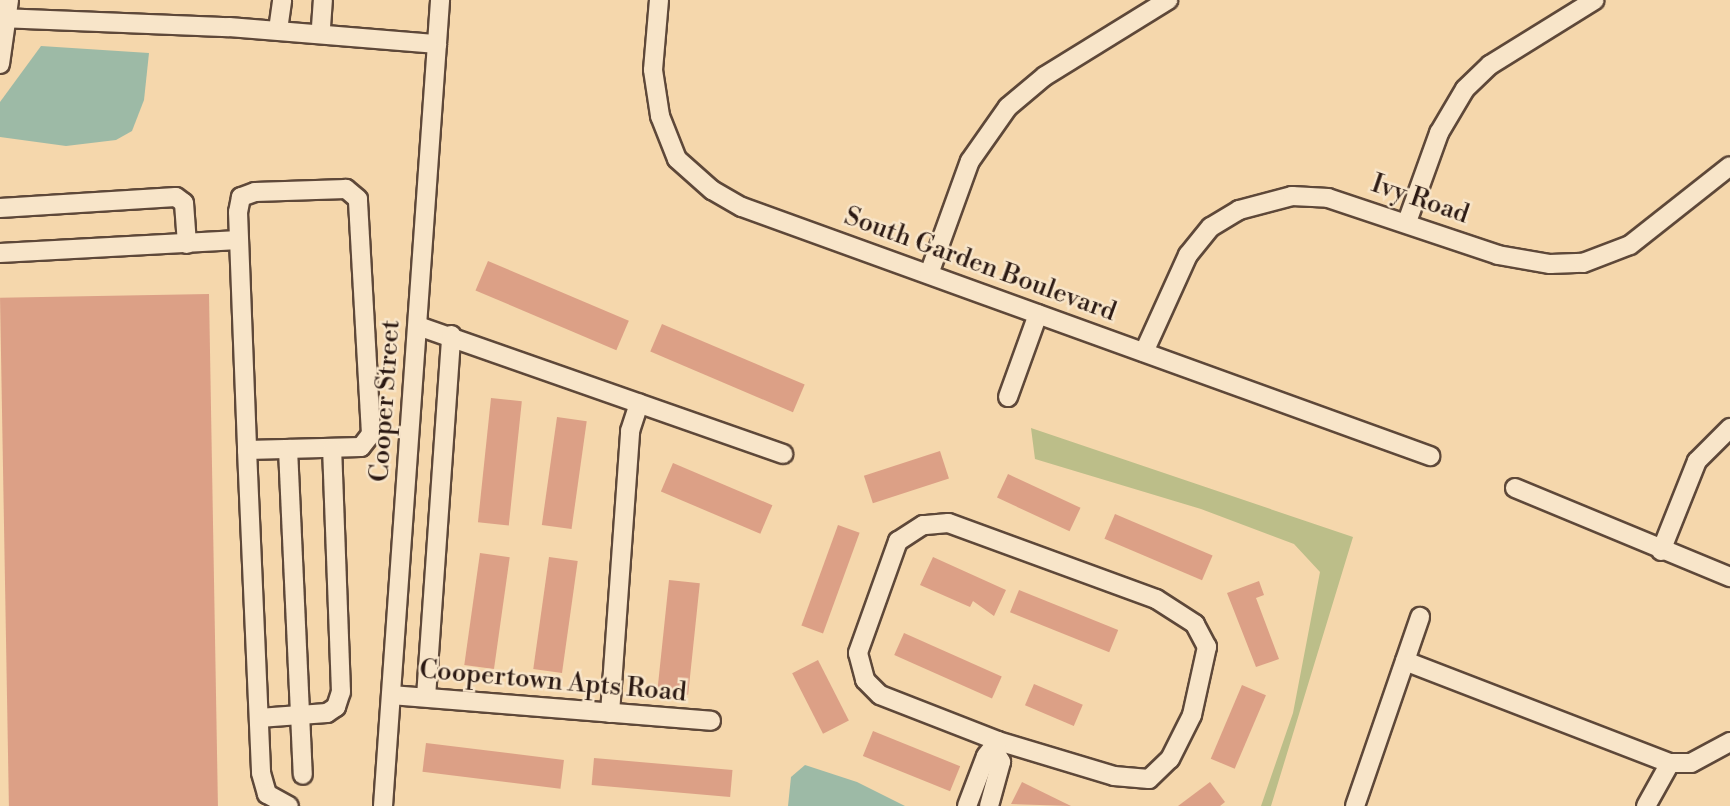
<!DOCTYPE html>
<html>
<head>
<meta charset="utf-8">
<style>
  body { margin:0 }
  #map { position:relative; width:1730px; height:806px; overflow:hidden; background:#f5d7ac; font-family:"Libre Bodoni",serif }
  div>[style] { position:absolute }
  .green>* { inset:0; background:#bcbe89 }
  .water>* { inset:0; background:#9dbaa6 }
  .building>* { inset:0; background:#dca086; transform-origin:0 0 }
  .roads { filter:drop-shadow(2px 0 #5e4839) drop-shadow(-2px 0 #5e4839) drop-shadow(0 2px #5e4839) drop-shadow(0 -2px #5e4839) }
  .minor>* { height:18px; margin:-9px; padding:0 9px; transform-origin:9px; border-radius:9px; background:#f8e5c9 }
  span { translate:-50% -50%; white-space:nowrap; text-align:center; line-height:1.15; -webkit-text-stroke:5px #f8e5c9; paint-order:stroke }
  .street-label { font-size:26px; color:#2b1913 }
</style>
</head>
<body>
<div id="map">
  <div class="green">
    <div style="clip-path:polygon(1031px 428px,1353px 537px,1271px 806px,1261px 806px,1293px 713px,1320px 572px,1294px 544px,1201px 509px,1035px 459px)"></div>
  </div>
  <div class="water">
    <div style="clip-path:polygon(41px 46px,149px 53px,144px 100px,132px 131px,116px 140px,66px 146px,0 137px,0 102px)"></div>
    <div style="clip-path:polygon(805px 765px,857px 782px,905px 806px,788px 806px,791px 777px)"></div>
  </div>
  <div class="building">
    <div style="left:488px;top:261px;width:153px;height:32px;rotate:23deg"></div>
    <div style="left:209px;top:294px;width:512px;height:209px;rotate:89deg"></div>
    <div style="left:662px;top:324px;width:155px;height:30px;rotate:23deg"></div>
    <div style="left:491px;top:398px;width:31px;height:125px;rotate:6deg"></div>
    <div style="left:557px;top:417px;width:30px;height:109px;rotate:8deg"></div>
    <div style="left:940px;top:451px;width:29px;height:80px;rotate:72deg"></div>
    <div style="left:673px;top:463px;width:108px;height:31px;rotate:23deg"></div>
    <div style="left:1008px;top:474px;width:80px;height:26px;rotate:25deg"></div>
    <div style="left:1115px;top:514px;width:106px;height:27px;rotate:23deg"></div>
    <div style="left:838px;top:525px;width:23px;height:107px;rotate:20deg"></div>
    <div style="left:480px;top:553px;width:30px;height:113px;rotate:8deg"></div>
    <div style="left:549px;top:557px;width:29px;height:113px;rotate:8deg"></div>
    <div style="clip-path:polygon(933px 557px,1006px 590px,994px 616px,973px 601px,970px 607px,920px 585px)"></div>
    <div style="left:669px;top:580px;width:31px;height:112px;rotate:6deg"></div>
    <div style="clip-path:polygon(1259px 581px,1264px 595px,1256px 598px,1279px 659px,1256px 667px,1227px 593px)"></div>
    <div style="left:1019px;top:590px;width:107px;height:24px;rotate:22deg"></div>
    <div style="left:904px;top:633px;width:107px;height:24px;rotate:24deg"></div>
    <div style="left:818px;top:660px;width:68px;height:29px;rotate:63deg"></div>
    <div style="left:1034px;top:684px;width:53px;height:23px;rotate:23deg"></div>
    <div style="left:1242px;top:685px;width:26px;height:80px;rotate:23deg"></div>
    <div style="left:873px;top:731px;width:94px;height:27px;rotate:22deg"></div>
    <div style="left:426px;top:743px;width:139px;height:29px;rotate:7deg"></div>
    <div style="left:594px;top:758px;width:139px;height:27px;rotate:5deg"></div>
    <div style="clip-path:polygon(1022px 782px,1071px 806px,1011px 804px)"></div>
    <div style="clip-path:polygon(1210px 782px,1225px 802px,1220px 806px,1178px 806px)"></div>
  </div>
  <div class="roads">
    <div class="minor">
      <div style="left:659px;top:0;width:70px;rotate:94.9deg"></div>
      <div style="left:653px;top:70px;width:47px;rotate:81.3deg"></div>
      <div style="left:660px;top:116px;width:46px;rotate:68.4deg"></div>
      <div style="left:677px;top:159px;width:47px;rotate:41.5deg"></div>
      <div style="left:712px;top:190px;width:34px;rotate:30deg"></div>
      <div style="left:742px;top:207px;width:732px;rotate:19.9deg"></div>
      <div style="left:0;top:18px;width:229px;rotate:2.3deg"></div>
      <div style="left:229px;top:27px;width:209px;rotate:4.7deg"></div>
      <div style="left:321px;top:27px;width:27px;rotate:-86deg"></div>
      <div style="left:278px;top:30px;width:30px;rotate:-82deg"></div>
      <div style="left:0;top:64px;width:65px;rotate:-82deg"></div>
      <div style="left:0;top:208px;width:176px;rotate:-3.6deg"></div>
      <div style="left:176px;top:197px;width:10px;rotate:37deg"></div>
      <div style="left:184px;top:203px;width:41px;rotate:85.8deg"></div>
      <div style="left:1407px;top:222px;width:95px;rotate:-70.2deg"></div>
      <div style="left:1439px;top:133px;width:51px;rotate:-59.4deg"></div>
      <div style="left:1465px;top:89px;width:35px;rotate:-44deg"></div>
      <div style="left:1490px;top:65px;width:123px;rotate:-31.8deg"></div>
      <div style="left:0;top:253px;width:239px;rotate:-3.1deg"></div>
      <div style="left:929px;top:274px;width:120px;rotate:-70.1deg"></div>
      <div style="left:970px;top:161px;width:66px;rotate:-54.9deg"></div>
      <div style="left:1008px;top:107px;width:48px;rotate:-40deg"></div>
      <div style="left:1045px;top:76px;width:145px;rotate:-31.7deg"></div>
      <div style="left:418px;top:326px;width:387px;rotate:19.3deg"></div>
      <div style="left:1144px;top:352px;width:107px;rotate:-65.6deg"></div>
      <div style="left:1188px;top:255px;width:36px;rotate:-51deg"></div>
      <div style="left:1211px;top:227px;width:33px;rotate:-31deg"></div>
      <div style="left:1239px;top:210px;width:55px;rotate:-14.8deg"></div>
      <div style="left:1292px;top:196px;width:36px;rotate:3deg"></div>
      <div style="left:1328px;top:198px;width:179px;rotate:18.5deg"></div>
      <div style="left:1498px;top:255px;width:53px;rotate:9.8deg"></div>
      <div style="left:1550px;top:264px;width:33px;rotate:-2deg"></div>
      <div style="left:1583px;top:263px;width:50px;rotate:-21deg"></div>
      <div style="left:1630px;top:245px;width:127px;rotate:-38.3deg"></div>
      <div style="left:1008px;top:397px;width:88px;rotate:-70.1deg"></div>
      <div style="left:288px;top:449px;width:326px;rotate:87.4deg"></div>
      <div style="left:247px;top:450px;width:114px;rotate:-1.5deg"></div>
      <div style="left:361px;top:447px;width:16px;rotate:-52deg"></div>
      <div style="left:371px;top:434px;width:235px;rotate:-93.2deg"></div>
      <div style="left:358px;top:199px;width:16px;rotate:-140deg"></div>
      <div style="left:346px;top:189px;width:91px;rotate:178.1deg"></div>
      <div style="left:255px;top:192px;width:15px;rotate:160deg"></div>
      <div style="left:241px;top:197px;width:15px;rotate:101deg"></div>
      <div style="left:238px;top:212px;width:238px;rotate:87.8deg"></div>
      <div style="left:247px;top:450px;width:323px;rotate:87.5deg"></div>
      <div style="left:261px;top:773px;width:22px;rotate:74deg"></div>
      <div style="left:267px;top:794px;width:25px;rotate:29deg"></div>
      <div style="left:1515px;top:488px;width:233px;rotate:22.5deg"></div>
      <div style="left:1661px;top:551px;width:97px;rotate:-68.2deg"></div>
      <div style="left:1697px;top:461px;width:47px;rotate:-45deg"></div>
      <div style="left:1405px;top:661px;width:284px;rotate:21.1deg"></div>
      <div style="left:1670px;top:763px;width:49px;rotate:119.2deg"></div>
      <div style="left:391px;top:695px;width:321px;rotate:4.6deg"></div>
      <div style="left:426px;top:697px;width:363px;rotate:-86deg"></div>
      <div style="left:610px;top:713px;width:283px;rotate:-85.9deg"></div>
      <div style="left:630px;top:431px;width:29px;rotate:-72deg"></div>
      <div style="left:259px;top:718px;width:68px;rotate:-4.2deg"></div>
      <div style="left:327px;top:713px;width:11px;rotate:-34deg"></div>
      <div style="left:336px;top:707px;width:16px;rotate:-72deg"></div>
      <div style="left:341px;top:692px;width:244px;rotate:-92.1deg"></div>
      <div style="left:1670px;top:763px;width:21px"></div>
      <div style="left:1691px;top:763px;width:44px;rotate:-28.3deg"></div>
      <div style="left:383px;top:806px;width:808px;rotate:-85.95deg"></div>
      <div style="left:967px;top:806px;width:53px;rotate:-69.2deg"></div>
      <div style="left:986px;top:756px;width:19px;rotate:-51deg"></div>
      <div style="left:998px;top:741px;width:121px;rotate:16.8deg"></div>
      <div style="left:1114px;top:776px;width:35px;rotate:5deg"></div>
      <div style="left:1149px;top:779px;width:29px;rotate:-44deg"></div>
      <div style="left:1170px;top:759px;width:49px;rotate:-63.4deg"></div>
      <div style="left:1192px;top:715px;width:70px;rotate:-77.6deg"></div>
      <div style="left:1207px;top:647px;width:26px;rotate:-118deg"></div>
      <div style="left:1195px;top:624px;width:46px;rotate:-147.3deg"></div>
      <div style="left:1156px;top:599px;width:221px;rotate:-159.9deg"></div>
      <div style="left:948px;top:523px;width:25px;rotate:175deg"></div>
      <div style="left:923px;top:525px;width:30px;rotate:147deg"></div>
      <div style="left:898px;top:541px;width:119px;rotate:109.7deg"></div>
      <div style="left:858px;top:653px;width:28px;rotate:75deg"></div>
      <div style="left:865px;top:680px;width:21px;rotate:45deg"></div>
      <div style="left:880px;top:695px;width:127px;rotate:21.3deg"></div>
      <div style="left:989px;top:806px;width:46px;rotate:-74.7deg"></div>
      <div style="left:1001px;top:762px;width:13px;rotate:-119deg"></div>
      <div style="left:1355px;top:806px;width:200px;rotate:-71deg"></div>
    </div>
  </div>
  <div class="street-label">
    <span style="left:1420px;top:200px;rotate:19deg">Ivy Road</span>
    <span style="left:980px;top:265px;rotate:20deg">South Garden Boulevard</span>
    <span style="left:386px;top:401px;rotate:-86deg">Cooper Street</span>
    <span style="left:553px;top:682px;rotate:5deg">Coopertown Apts Road</span>
  </div>
</div>
</body>
</html>
